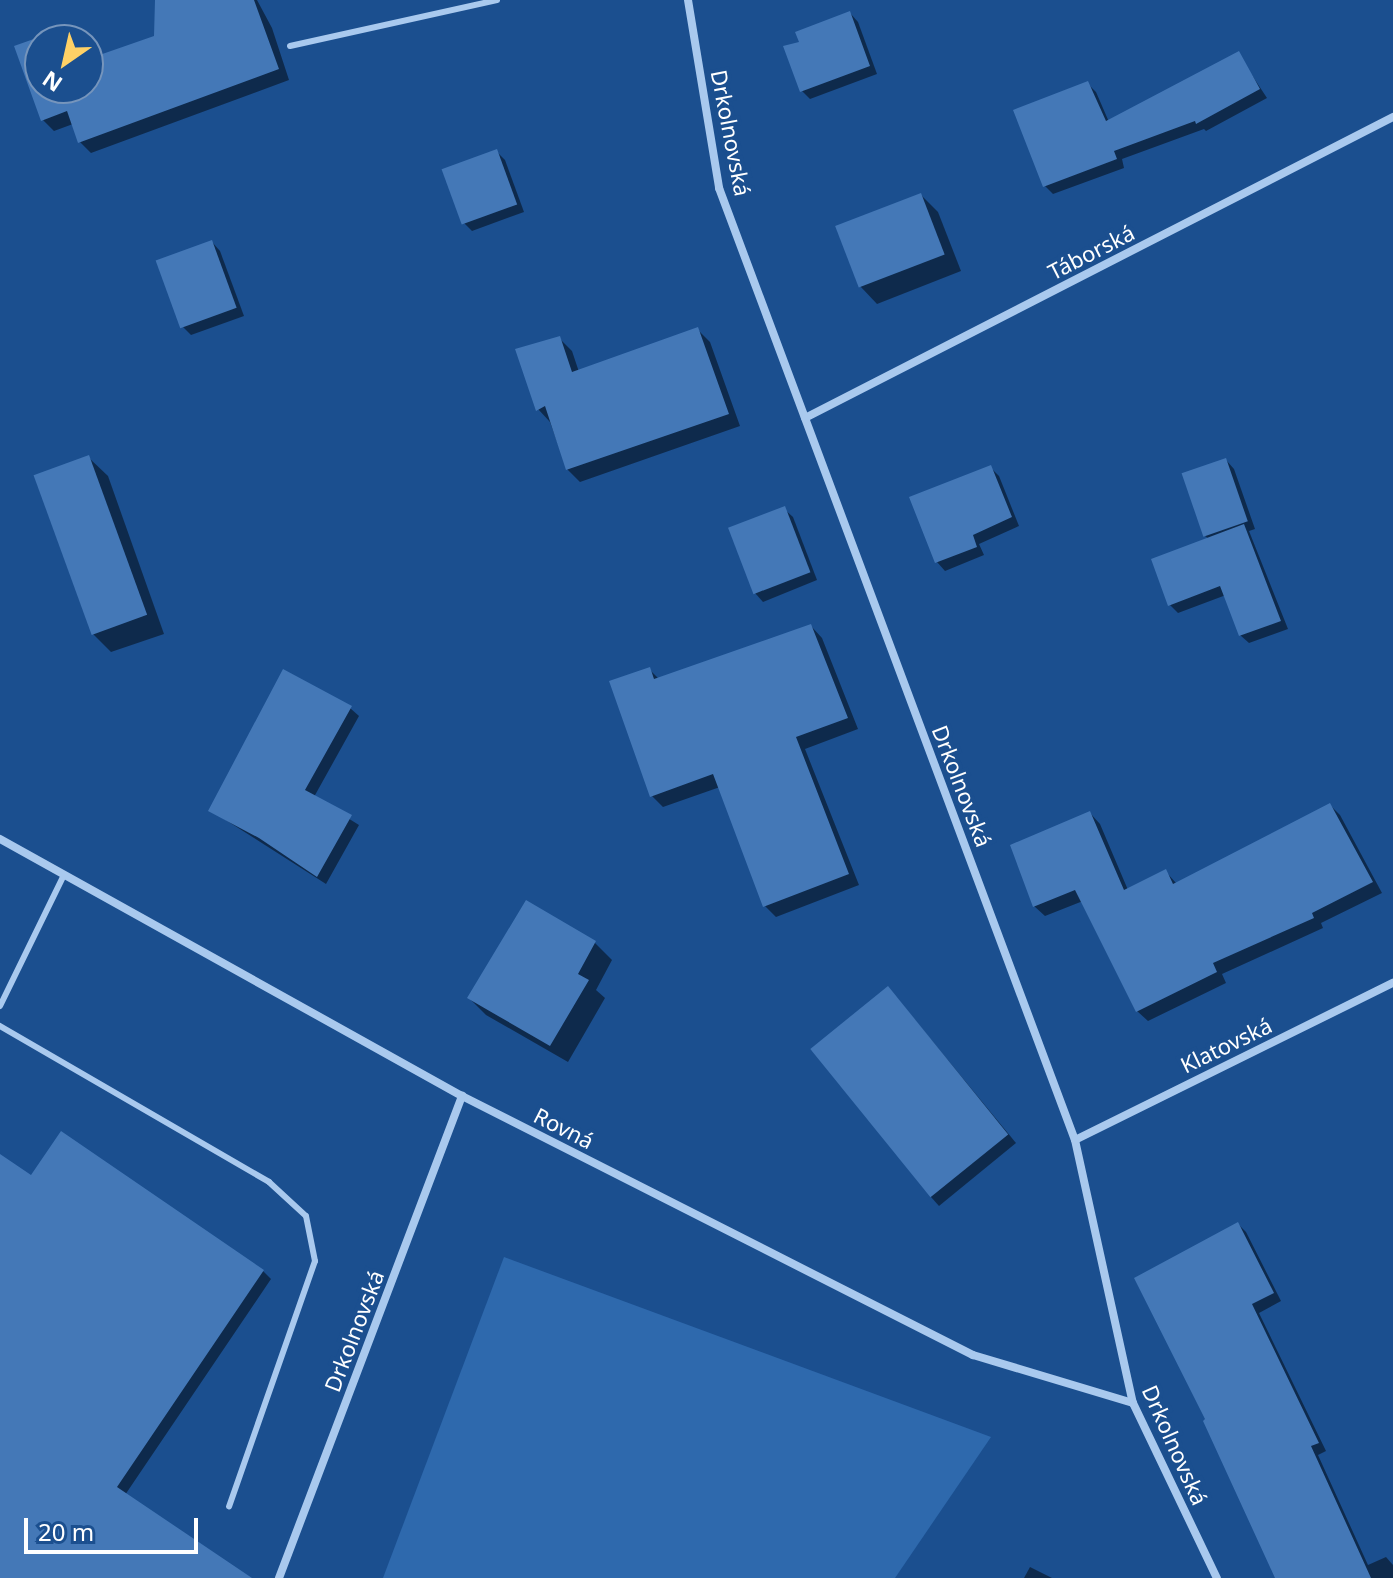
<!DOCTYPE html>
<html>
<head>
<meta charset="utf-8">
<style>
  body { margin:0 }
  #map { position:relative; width:1393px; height:1578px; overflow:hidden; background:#1b4f8f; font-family:"Noto Sans",sans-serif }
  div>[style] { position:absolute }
  .green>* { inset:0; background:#2e69ad }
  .shadow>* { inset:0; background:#0007 }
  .building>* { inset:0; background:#4478b7; transform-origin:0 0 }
  .lane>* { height:6px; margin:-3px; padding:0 3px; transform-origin:3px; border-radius:3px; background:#a9c9ee }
  .street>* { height:8px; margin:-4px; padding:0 4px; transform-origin:4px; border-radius:4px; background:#a9c9ee }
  span { translate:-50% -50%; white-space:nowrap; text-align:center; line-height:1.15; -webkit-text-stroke:8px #1b4f8f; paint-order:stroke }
  .street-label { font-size:22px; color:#fff }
  .north { position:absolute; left:24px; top:24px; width:80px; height:80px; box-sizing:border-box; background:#1b4f8f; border:2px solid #7695bc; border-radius:50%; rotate:214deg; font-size:22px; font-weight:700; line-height:32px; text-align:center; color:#fff }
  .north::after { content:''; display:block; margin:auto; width:28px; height:36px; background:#ffd166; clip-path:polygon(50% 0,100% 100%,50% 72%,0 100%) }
  .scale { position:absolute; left:24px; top:1518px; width:174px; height:36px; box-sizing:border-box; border:4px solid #fff; border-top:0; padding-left:10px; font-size:24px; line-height:28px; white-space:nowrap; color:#fff; -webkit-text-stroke:6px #1b4f8f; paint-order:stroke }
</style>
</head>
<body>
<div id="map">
  <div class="green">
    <div style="clip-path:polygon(504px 1257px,991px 1437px,895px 1578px,383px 1578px)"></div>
  </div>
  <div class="shadow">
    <div style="clip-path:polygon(157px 0,257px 0,272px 28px,289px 80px,91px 153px,80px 142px,73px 124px,54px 131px,43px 120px,17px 47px,64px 30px,74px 40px,40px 40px,40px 88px,88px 88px,88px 61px,156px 38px)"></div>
    <div style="clip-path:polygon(850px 13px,858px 22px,877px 74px,810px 99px,802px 91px,801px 43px)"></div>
    <div style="clip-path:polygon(1238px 54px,1267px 98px,1206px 131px,1204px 129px,1122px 159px,1124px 168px,1053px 194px,1045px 186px,1087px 83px,1096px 92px,1109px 122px)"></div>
    <div style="clip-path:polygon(497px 152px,505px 160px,524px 212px,472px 231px,464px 223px)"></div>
    <div style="clip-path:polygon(921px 195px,938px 212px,961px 271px,877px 304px,860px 286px)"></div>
    <div style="clip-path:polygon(212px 242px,220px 251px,244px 316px,191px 335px,183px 327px)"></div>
    <div style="clip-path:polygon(697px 329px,710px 342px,740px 426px,580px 482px,567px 469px,550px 422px,538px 409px,559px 338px,572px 351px,579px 372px)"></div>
    <div style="clip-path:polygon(88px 457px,108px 476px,164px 634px,111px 652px,92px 633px)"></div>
    <div style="clip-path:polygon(1226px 460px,1234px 469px,1255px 529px,1249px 531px,1288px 629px,1249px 643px,1240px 635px,1226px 595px,1178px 613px,1170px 605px,1209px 539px,1205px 536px)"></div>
    <div style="clip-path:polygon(990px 467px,999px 476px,1019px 526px,979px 544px,984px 555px,945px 571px,937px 562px)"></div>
    <div style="clip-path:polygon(784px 509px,793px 517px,817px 580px,763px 602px,755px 593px,730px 530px)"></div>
    <div style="clip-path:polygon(811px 626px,822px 638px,858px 729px,805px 749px,859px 885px,776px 917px,765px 906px,720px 787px,663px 807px,652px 796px,649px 669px,659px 679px)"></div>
    <div style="clip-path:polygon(350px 708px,359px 716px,314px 797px,359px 825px,326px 884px,210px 810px)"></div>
    <div style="clip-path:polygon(1330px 805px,1340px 815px,1382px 893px,1321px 923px,1323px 928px,1222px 974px,1226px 983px,1148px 1021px,1137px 1011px,1083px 901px,1045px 916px,1034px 906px,1090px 813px,1100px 824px,1128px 890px,1166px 872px,1177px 884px)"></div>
    <div style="clip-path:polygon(527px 902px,595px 943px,612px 960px,596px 990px,605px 998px,568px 1062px,486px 1015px,469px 998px)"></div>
    <div style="clip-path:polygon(896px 997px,1016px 1143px,939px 1206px,931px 1197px)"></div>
    <div style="clip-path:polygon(0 1156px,32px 1178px,263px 1271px,271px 1279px,125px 1495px,210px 1578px,0 1578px)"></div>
    <div style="clip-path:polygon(1238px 1224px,1246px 1232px,1281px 1301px,1259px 1313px,1326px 1451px,1318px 1455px,1368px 1565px,1386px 1557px,1393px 1565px,1393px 1578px,1276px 1578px)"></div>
    <div style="clip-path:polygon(1030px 1567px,1052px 1578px,1024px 1578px)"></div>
  </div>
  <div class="building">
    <div style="clip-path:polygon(155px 0,254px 0,279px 69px,78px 143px,67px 111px,41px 121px,14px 46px,65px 28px,68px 40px,40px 40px,40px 88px,88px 88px,88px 59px,154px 36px)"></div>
    <div style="clip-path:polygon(850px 11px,870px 66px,800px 92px,783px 46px,799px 42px,795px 32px)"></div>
    <div style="clip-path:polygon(1239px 51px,1260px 89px,1196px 124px,1195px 121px,1114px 151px,1117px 159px,1043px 187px,1013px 110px,1088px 81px,1106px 121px)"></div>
    <div style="left:497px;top:149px;width:59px;height:59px;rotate:70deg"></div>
    <div style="left:921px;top:193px;width:66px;height:92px;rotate:69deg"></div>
    <div style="left:212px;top:240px;width:72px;height:60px;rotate:70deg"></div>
    <div style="clip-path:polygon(698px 327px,729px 414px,566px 470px,545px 406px,536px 411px,515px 349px,560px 336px,572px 372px)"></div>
    <div style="left:89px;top:455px;width:170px;height:59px;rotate:70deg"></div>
    <div style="left:1226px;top:458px;width:67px;height:47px;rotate:71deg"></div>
    <div style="clip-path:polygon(991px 465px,1012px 517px,973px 535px,977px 547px,935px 563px,909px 497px)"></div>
    <div style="left:785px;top:506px;width:71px;height:61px;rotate:69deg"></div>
    <div style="clip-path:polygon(1244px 524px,1281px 621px,1239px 636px,1220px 586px,1168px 606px,1151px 559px)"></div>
    <div style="clip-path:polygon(811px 624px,848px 718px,796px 737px,849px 874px,763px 907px,713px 774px,650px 797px,609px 681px,650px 667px,654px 679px)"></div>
    <div style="clip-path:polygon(283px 669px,352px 706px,305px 790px,352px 815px,317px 877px,259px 838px,208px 811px)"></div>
    <div style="clip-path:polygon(1330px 803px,1373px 882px,1312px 913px,1314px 918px,1213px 963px,1217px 972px,1136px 1012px,1075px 890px,1033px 907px,1010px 845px,1090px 811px,1124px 890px,1166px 869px,1173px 884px)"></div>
    <div style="clip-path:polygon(526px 900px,596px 941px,578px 974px,589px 980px,550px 1046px,467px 998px)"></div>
    <div style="left:888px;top:986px;width:191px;height:100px;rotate:51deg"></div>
    <div style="clip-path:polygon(61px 1131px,264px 1270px,117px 1487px,252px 1578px,0 1578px,0 1154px,31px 1175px)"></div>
    <div style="clip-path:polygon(1238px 1222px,1274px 1293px,1252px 1304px,1319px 1443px,1311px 1446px,1371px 1578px,1275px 1578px,1203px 1421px,1205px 1419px,1134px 1278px)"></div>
  </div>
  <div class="lane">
    <div style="left:290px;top:46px;width:212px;rotate:-12.5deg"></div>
    <div style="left:0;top:1006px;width:144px;rotate:-64deg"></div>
    <div style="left:0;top:1026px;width:311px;rotate:30.1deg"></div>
    <div style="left:269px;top:1182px;width:50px;rotate:42.6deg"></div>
    <div style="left:306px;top:1216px;width:46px;rotate:78.7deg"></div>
    <div style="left:315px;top:1261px;width:260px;rotate:109.3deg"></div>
  </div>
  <div class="street">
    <div style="left:688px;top:0;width:191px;rotate:80.6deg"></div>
    <div style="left:719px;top:188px;width:1016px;rotate:69.5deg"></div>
    <div style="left:1075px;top:1140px;width:269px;rotate:77.6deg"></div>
    <div style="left:1133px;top:1403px;width:194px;rotate:64.4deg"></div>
    <div style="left:805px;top:418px;width:661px;rotate:-27.11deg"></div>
    <div style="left:0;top:839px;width:529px;rotate:29.09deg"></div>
    <div style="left:462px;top:1096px;width:573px;rotate:26.88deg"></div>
    <div style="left:973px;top:1355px;width:167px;rotate:16.7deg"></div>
    <div style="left:1075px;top:1140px;width:355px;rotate:-26.3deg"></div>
    <div style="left:279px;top:1578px;width:516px;rotate:-69.21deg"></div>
  </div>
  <div class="street-label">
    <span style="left:731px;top:133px;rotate:79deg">Drkolnovská</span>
    <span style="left:1091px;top:252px;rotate:-27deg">Táborská</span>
    <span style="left:962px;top:786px;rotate:69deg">Drkolnovská</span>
    <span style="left:1226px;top:1045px;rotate:-26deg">Klatovská</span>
    <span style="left:564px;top:1128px;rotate:27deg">Rovná</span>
    <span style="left:354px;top:1331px;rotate:-69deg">Drkolnovská</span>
    <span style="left:1175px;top:1445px;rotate:66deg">Drkolnovská</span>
  </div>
  <div class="north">N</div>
  <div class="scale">20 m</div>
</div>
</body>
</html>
